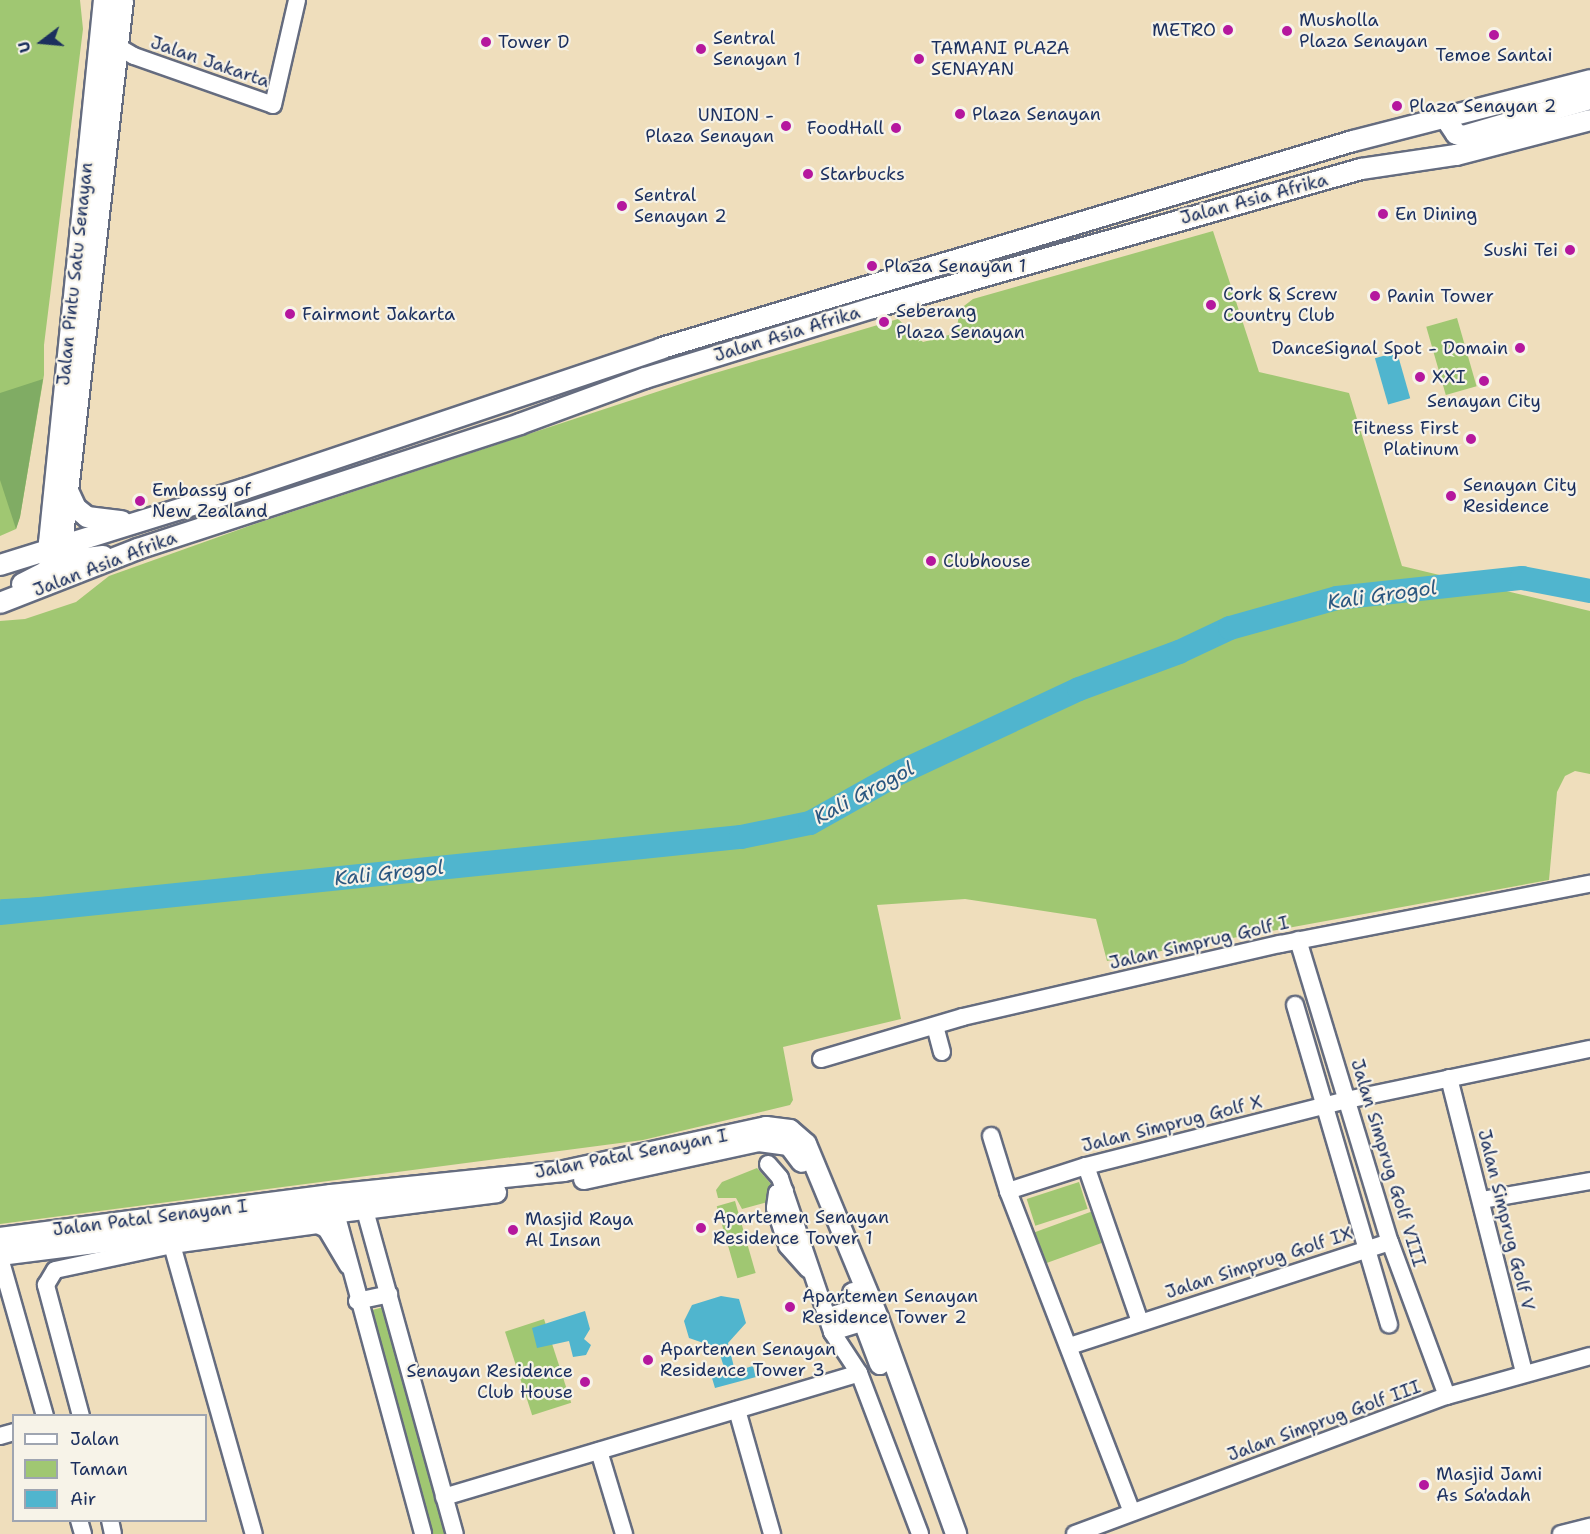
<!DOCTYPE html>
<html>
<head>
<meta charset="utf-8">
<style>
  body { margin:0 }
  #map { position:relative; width:1590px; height:1534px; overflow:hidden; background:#efdebc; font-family:"Shantell Sans",sans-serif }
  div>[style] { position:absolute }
  .green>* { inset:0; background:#a0c772; transform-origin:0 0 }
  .forest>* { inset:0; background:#80ac64 }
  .water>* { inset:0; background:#50b5ce; transform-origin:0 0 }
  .river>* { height:24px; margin:-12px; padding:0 12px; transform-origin:12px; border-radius:12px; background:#50b5ce }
  .roads { filter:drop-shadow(2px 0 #656c7f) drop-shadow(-2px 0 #656c7f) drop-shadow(0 2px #656c7f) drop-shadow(0 -2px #656c7f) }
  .minor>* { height:16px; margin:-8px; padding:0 8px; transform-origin:8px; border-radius:8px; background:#fff }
  .major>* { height:20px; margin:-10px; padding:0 10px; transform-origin:10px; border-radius:10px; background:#fff }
  .dots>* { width:16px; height:16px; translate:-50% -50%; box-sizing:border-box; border:3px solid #f7f3e8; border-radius:50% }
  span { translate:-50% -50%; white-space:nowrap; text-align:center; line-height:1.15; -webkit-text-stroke:4.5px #f7f3e8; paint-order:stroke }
  .poi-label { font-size:18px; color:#1b2f5e }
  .left { translate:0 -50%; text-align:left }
  .right { translate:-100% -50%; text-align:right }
  .street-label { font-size:18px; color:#1b2f5e }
  .water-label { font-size:20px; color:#2b5780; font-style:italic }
  .legend { position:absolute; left:12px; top:1414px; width:195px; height:108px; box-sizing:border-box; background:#f7f3e8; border:2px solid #9fa5b1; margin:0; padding:8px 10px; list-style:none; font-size:18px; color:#1b2f5e }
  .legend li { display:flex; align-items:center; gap:12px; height:30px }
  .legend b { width:30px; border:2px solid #9fa5b1 }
  .north { position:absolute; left:12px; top:12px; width:60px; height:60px; -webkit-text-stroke:4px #f7f3e8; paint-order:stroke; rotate:254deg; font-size:16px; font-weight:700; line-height:24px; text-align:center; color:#1b2f5e }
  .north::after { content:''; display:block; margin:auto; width:21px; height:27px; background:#1b2f5e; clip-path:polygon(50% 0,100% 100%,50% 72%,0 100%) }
</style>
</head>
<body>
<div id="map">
  <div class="green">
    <div style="clip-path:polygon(0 0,80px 0,83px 29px,44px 345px,44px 375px,20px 517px,16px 529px,0 536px)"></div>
    <div style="clip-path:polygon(1213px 231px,1259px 372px,1349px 393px,1402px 566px,1590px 611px,1590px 774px,1575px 771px,1565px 776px,1557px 792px,1549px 880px,1107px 961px,1096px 919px,965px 899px,877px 905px,901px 1019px,783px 1047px,793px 1100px,790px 1105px,643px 1140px,0 1224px,0 621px,25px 619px,76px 602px,109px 576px,252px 525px,705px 376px,898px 319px,923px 342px,956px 333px,960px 309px,973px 299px)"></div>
    <div style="left:1457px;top:318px;width:71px;height:32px;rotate:74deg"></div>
    <div style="clip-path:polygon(757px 1168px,771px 1184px,768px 1202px,742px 1209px,736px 1198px,718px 1198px,716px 1190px,722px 1182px)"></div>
    <div style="left:1079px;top:1182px;width:28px;height:55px;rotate:72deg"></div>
    <div style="left:735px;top:1201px;width:75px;height:19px;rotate:74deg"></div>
    <div style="left:1093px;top:1211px;width:33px;height:62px;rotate:70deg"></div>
    <div style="left:387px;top:1306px;width:237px;height:21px;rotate:75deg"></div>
    <div style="left:544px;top:1319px;width:88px;height:41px;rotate:72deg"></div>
  </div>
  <div class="forest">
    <div style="clip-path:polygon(43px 379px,20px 517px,16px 529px,0 480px,0 393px)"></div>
  </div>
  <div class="water">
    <div style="left:1397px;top:352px;width:48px;height:23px;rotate:74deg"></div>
    <div style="left:64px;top:896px;width:19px;height:64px;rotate:87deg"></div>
    <div style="clip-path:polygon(721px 1296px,739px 1299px,746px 1323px,728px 1343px,735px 1371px,753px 1366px,756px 1377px,715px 1388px,712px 1378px,726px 1374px,718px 1348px,689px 1338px,684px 1321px,692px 1305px)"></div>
    <div style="clip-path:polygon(585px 1311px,590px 1329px,584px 1339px,591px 1345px,586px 1355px,573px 1357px,569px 1341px,537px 1348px,532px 1328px)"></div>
  </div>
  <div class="river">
    <div style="left:0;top:913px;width:745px;rotate:-5.86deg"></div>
    <div style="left:741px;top:837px;width:70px;rotate:-11.5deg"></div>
    <div style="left:810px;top:823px;width:104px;rotate:-29.3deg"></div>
    <div style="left:901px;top:772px;width:196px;rotate:-25deg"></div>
    <div style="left:1079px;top:689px;width:107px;rotate:-20.3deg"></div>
    <div style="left:1179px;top:652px;width:56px;rotate:-25.2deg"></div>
    <div style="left:1230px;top:628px;width:111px;rotate:-15.7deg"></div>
    <div style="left:1337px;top:598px;width:186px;rotate:-6.2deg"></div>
    <div style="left:1522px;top:578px;width:69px;rotate:10.8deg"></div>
  </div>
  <div class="roads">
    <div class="minor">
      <div style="left:107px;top:40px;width:31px;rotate:31deg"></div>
      <div style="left:134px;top:56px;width:147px;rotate:19.4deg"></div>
      <div style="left:273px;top:105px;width:108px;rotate:-77.1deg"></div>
      <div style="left:1298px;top:940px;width:316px;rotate:73.1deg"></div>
      <div style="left:1390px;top:1242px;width:164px;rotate:69.7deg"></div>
      <div style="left:1295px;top:1005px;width:333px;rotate:73.6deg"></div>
      <div style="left:935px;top:1026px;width:27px;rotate:75deg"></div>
      <div style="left:821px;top:1059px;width:148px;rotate:-16.5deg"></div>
      <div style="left:963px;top:1017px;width:325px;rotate:-13deg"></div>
      <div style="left:1280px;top:944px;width:316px;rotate:-11deg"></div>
      <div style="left:1449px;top:1078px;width:303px;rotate:75.7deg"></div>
      <div style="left:991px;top:1136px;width:58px;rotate:72.8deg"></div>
      <div style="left:1008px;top:1191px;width:344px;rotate:68.9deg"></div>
      <div style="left:768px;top:1164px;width:18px;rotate:49deg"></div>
      <div style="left:780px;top:1178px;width:163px;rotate:71.3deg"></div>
      <div style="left:832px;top:1332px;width:49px;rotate:56.6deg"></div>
      <div style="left:859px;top:1373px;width:172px;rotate:69.2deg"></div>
      <div style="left:1086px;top:1166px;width:165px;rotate:70.9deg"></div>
      <div style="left:785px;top:1191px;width:8px;rotate:166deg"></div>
      <div style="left:777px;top:1193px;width:15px;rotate:98deg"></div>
      <div style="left:775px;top:1208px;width:40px;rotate:72deg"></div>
      <div style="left:787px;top:1246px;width:31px;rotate:48deg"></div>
      <div style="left:1008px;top:1191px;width:82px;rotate:-17.8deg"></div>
      <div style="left:1086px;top:1166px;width:269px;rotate:-14.2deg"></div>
      <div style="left:1347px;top:1100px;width:248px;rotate:-11.9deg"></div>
      <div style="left:361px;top:1196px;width:351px;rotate:74.5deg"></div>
      <div style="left:1482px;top:1200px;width:110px;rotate:-10deg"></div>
      <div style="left:333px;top:1202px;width:344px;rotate:74.8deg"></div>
      <div style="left:172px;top:1245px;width:300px;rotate:74.2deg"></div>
      <div style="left:0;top:1258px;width:164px;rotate:74.1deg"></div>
      <div style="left:357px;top:1301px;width:33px;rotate:-12deg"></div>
      <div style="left:826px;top:1317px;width:47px;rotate:-17.3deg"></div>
      <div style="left:832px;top:1332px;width:44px;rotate:-17.2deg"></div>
      <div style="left:1070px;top:1346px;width:336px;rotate:-18deg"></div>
      <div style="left:737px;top:1410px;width:129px;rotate:74.2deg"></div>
      <div style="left:81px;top:1416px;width:136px;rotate:-105deg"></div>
      <div style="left:46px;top:1285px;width:17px;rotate:-59deg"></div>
      <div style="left:55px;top:1270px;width:120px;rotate:-12.1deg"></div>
      <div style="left:172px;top:1245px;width:147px;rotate:-7.8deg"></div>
      <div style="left:318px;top:1225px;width:9px;rotate:27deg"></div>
      <div style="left:326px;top:1229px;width:43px;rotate:59.3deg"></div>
      <div style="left:0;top:1436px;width:15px;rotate:-16deg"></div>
      <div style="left:599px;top:1451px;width:87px;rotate:73.2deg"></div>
      <div style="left:444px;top:1497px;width:433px;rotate:-16.6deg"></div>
      <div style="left:79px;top:1520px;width:15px;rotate:74deg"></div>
      <div style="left:110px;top:1520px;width:14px;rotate:78deg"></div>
      <div style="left:1075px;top:1534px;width:397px;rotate:-20.4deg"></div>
      <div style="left:1447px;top:1396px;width:148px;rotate:-15.6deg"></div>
      <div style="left:1561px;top:1534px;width:30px;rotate:-14deg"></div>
    </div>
    <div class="major">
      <div style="left:1446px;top:119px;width:18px;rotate:56deg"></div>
      <div style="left:1456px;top:134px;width:7px;rotate:16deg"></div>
      <div style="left:1463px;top:136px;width:132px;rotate:-16.2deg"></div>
      <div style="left:69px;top:493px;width:17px;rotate:65deg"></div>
      <div style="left:76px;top:508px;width:14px;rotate:39deg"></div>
      <div style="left:87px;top:517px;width:35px;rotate:7deg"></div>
      <div style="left:103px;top:556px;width:39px;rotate:173deg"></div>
      <div style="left:64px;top:561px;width:11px;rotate:-153deg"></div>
      <div style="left:54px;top:556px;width:14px;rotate:-111deg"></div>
      <div style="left:49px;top:543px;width:546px;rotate:-84.22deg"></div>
      <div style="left:0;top:565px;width:256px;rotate:-17.3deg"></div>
      <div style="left:244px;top:489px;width:441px;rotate:-18.6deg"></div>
      <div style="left:662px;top:348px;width:721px;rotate:-16.68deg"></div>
      <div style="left:1353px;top:141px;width:245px;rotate:-14.4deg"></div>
      <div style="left:22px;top:584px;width:27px;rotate:-27deg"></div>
      <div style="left:46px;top:572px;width:31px;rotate:-59deg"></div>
      <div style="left:62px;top:545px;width:548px;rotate:-83.61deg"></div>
      <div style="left:0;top:603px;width:148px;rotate:-21.4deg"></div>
      <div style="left:138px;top:549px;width:402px;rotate:-18.1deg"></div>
      <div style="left:520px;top:424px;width:133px;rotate:-20.2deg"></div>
      <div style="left:645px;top:378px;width:239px;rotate:-17.1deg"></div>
      <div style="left:873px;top:308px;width:507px;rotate:-15.9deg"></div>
      <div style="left:1361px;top:169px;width:96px;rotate:-8.4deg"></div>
      <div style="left:1456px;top:155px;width:138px;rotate:-14.6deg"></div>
      <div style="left:584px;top:1179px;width:179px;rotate:-12.3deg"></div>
      <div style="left:759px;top:1141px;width:30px;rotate:8deg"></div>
      <div style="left:789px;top:1145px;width:21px;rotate:53deg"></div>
      <div style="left:0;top:1238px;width:334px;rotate:-7.4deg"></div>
      <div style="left:331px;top:1195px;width:234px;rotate:-5.9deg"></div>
      <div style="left:564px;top:1171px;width:207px;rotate:-12.3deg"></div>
      <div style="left:766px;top:1127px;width:24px;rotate:7deg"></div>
      <div style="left:790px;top:1130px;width:21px;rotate:41deg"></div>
      <div style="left:806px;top:1144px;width:188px;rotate:67.5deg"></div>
      <div style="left:878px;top:1318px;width:230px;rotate:70.1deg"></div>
      <div style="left:0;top:1255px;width:500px;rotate:-7.2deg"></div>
      <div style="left:853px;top:1293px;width:76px;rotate:69.2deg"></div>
    </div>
  </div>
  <div class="dots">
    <div style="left:1228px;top:30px;background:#b5179e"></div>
    <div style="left:1287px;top:31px;background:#b5179e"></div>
    <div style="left:1494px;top:35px;background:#b5179e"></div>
    <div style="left:486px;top:42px;background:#b5179e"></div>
    <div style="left:701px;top:49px;background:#b5179e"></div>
    <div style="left:919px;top:59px;background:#b5179e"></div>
    <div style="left:1397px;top:106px;background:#b5179e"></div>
    <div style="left:960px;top:114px;background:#b5179e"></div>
    <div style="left:786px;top:126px;background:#b5179e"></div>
    <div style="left:896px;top:128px;background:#b5179e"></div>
    <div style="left:808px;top:174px;background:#b5179e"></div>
    <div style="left:622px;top:206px;background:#b5179e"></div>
    <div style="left:1383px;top:214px;background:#b5179e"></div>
    <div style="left:1570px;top:250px;background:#b5179e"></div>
    <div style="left:872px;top:266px;background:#b5179e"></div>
    <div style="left:1375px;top:296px;background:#b5179e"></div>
    <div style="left:1211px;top:305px;background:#b5179e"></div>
    <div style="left:290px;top:314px;background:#b5179e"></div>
    <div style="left:884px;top:322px;background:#b5179e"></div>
    <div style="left:1520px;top:348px;background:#b5179e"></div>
    <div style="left:1420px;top:377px;background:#b5179e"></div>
    <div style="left:1484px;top:381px;background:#b5179e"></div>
    <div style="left:1471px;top:439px;background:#b5179e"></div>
    <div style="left:1451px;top:496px;background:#b5179e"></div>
    <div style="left:140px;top:501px;background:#b5179e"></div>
    <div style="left:931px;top:561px;background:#b5179e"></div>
    <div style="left:701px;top:1228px;background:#b5179e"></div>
    <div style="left:513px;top:1230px;background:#b5179e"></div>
    <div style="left:790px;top:1307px;background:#b5179e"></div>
    <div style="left:648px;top:1360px;background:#b5179e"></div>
    <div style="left:585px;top:1382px;background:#b5179e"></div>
    <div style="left:1424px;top:1485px;background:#b5179e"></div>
  </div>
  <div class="poi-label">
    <span class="left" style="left:1299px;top:31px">Musholla<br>Plaza Senayan</span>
    <span class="right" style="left:1216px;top:30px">METRO</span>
    <span class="left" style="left:713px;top:49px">Sentral<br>Senayan 1</span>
    <span class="left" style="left:498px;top:42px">Tower D</span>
    <span class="left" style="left:931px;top:59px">TAMANI PLAZA<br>SENAYAN</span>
    <span style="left:1494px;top:55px">Temoe Santai</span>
    <span class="left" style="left:1409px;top:106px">Plaza Senayan 2</span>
    <span class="left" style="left:972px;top:114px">Plaza Senayan</span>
    <span class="right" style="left:774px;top:126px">UNION -<br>Plaza Senayan</span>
    <span class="right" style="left:884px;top:128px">FoodHall</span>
    <span class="left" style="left:820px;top:174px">Starbucks</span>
    <span class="left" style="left:634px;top:206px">Sentral<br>Senayan 2</span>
    <span class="left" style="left:1395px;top:214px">En Dining</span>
    <span class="right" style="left:1558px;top:250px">Sushi Tei</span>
    <span class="left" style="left:884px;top:266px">Plaza Senayan 1</span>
    <span class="left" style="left:1223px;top:305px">Cork &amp; Screw<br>Country Club</span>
    <span class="left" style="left:1387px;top:296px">Panin Tower</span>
    <span class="left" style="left:896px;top:322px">Seberang<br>Plaza Senayan</span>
    <span class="left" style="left:302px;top:314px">Fairmont Jakarta</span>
    <span class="right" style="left:1508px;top:348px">DanceSignal Spot - Domain</span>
    <span class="left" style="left:1432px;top:377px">XXI</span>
    <span style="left:1484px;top:401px">Senayan City</span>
    <span class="right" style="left:1459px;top:439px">Fitness First<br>Platinum</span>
    <span class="left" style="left:1463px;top:496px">Senayan City<br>Residence</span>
    <span class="left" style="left:152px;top:501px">Embassy of<br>New Zealand</span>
    <span class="left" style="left:943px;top:561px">Clubhouse</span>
    <span class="left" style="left:713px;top:1228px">Apartemen Senayan<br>Residence Tower 1</span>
    <span class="left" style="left:525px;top:1230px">Masjid Raya<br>Al Insan</span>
    <span class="left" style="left:802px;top:1307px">Apartemen Senayan<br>Residence Tower 2</span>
    <span class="left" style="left:660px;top:1360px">Apartemen Senayan<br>Residence Tower 3</span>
    <span class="right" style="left:573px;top:1382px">Senayan Residence<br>Club House</span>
    <span class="left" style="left:1436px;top:1485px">Masjid Jami<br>As Sa'adah</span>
  </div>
  <div class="street-label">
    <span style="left:210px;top:62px;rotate:19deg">Jalan Jakarta</span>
    <span style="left:1254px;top:199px;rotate:-15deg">Jalan Asia Afrika</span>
    <span style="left:75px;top:274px;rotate:-84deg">Jalan Pintu Satu Senayan</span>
    <span style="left:787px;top:334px;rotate:-17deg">Jalan Asia Afrika</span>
    <span style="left:105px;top:564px;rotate:-21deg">Jalan Asia Afrika</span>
    <span style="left:1199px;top:943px;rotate:-13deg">Jalan Simprug Golf I</span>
    <span style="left:1172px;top:1124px;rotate:-14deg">Jalan Simprug Golf X</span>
    <span style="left:631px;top:1154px;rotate:-11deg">Jalan Patal Senayan I</span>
    <span style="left:1388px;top:1163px;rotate:73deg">Jalan Simprug Golf VIII</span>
    <span style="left:150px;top:1218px;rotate:-7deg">Jalan Patal Senayan I</span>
    <span style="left:1506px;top:1220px;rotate:76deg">Jalan Simprug Golf V</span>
    <span style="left:1259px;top:1263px;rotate:-18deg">Jalan Simprug Golf IX</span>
    <span style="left:1324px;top:1421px;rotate:-20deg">Jalan Simprug Golf III</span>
  </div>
  <div class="water-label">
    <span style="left:1382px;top:595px;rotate:-8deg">Kali Grogol</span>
    <span style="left:864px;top:793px;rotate:-28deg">Kali Grogol</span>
    <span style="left:389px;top:873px;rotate:-6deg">Kali Grogol</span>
  </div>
  <ul class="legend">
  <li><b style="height:8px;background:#fff"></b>Jalan</li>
  <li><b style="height:16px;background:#a0c772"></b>Taman</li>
  <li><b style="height:16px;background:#50b5ce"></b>Air</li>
  </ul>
  <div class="north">U</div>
</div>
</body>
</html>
